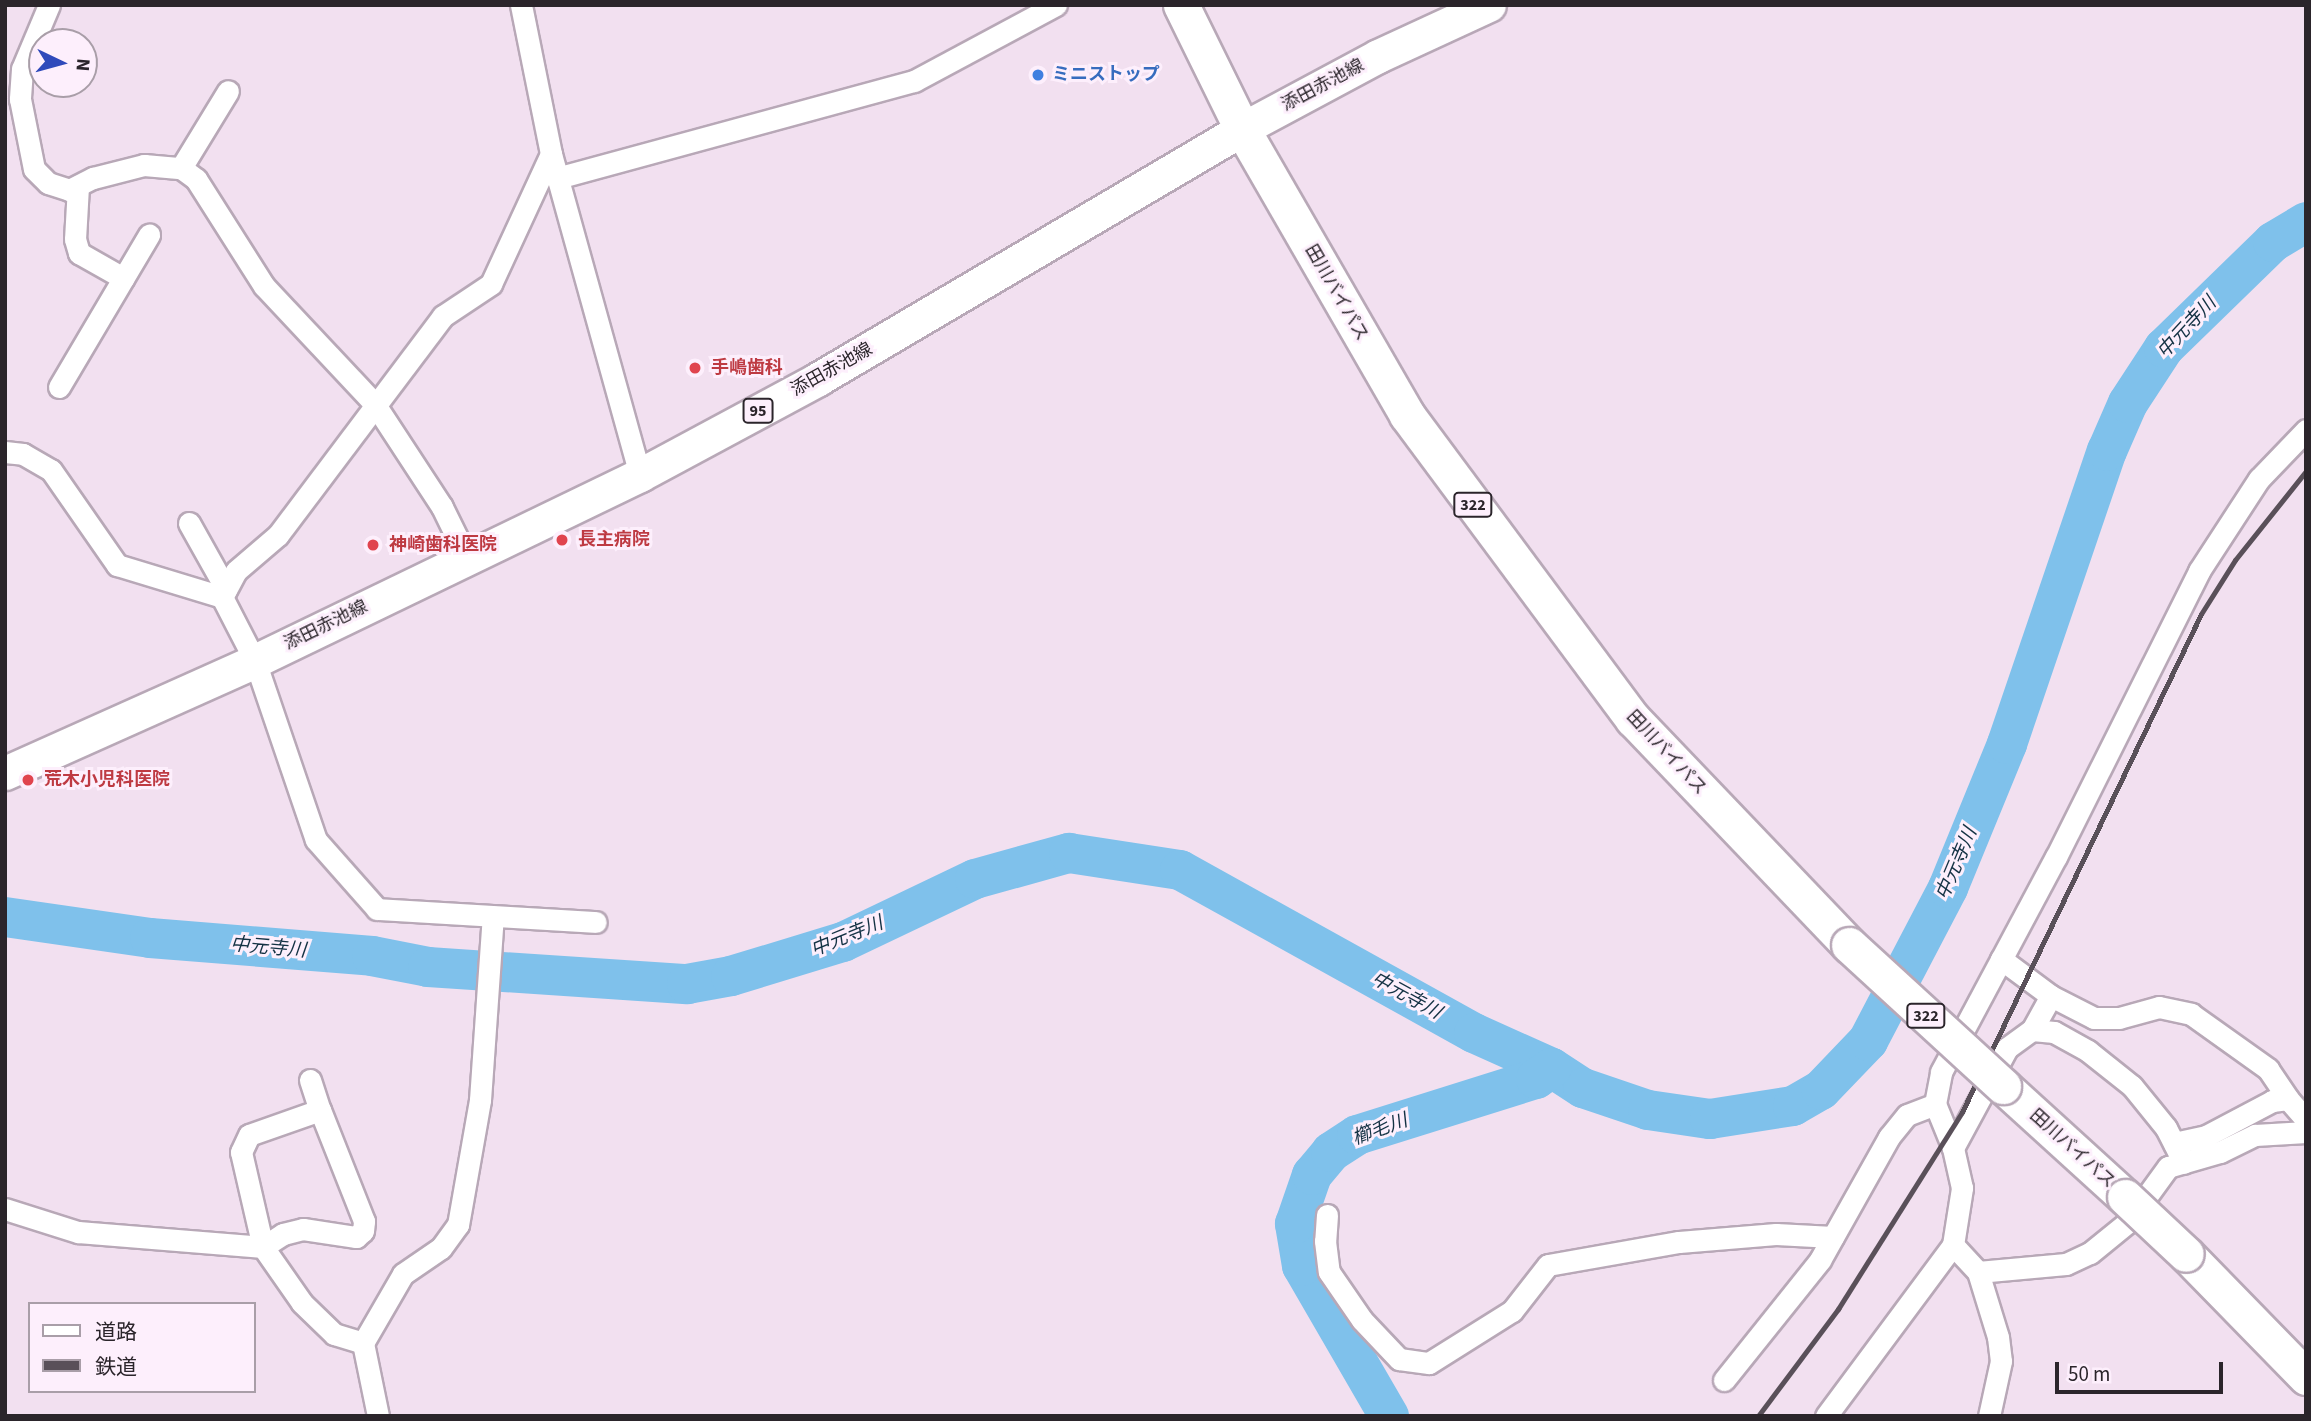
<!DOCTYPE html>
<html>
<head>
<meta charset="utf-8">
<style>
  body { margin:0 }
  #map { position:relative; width:2311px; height:1421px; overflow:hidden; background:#f2e0f0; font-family:"Source Sans 3","Noto Sans JP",sans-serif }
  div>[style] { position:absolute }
  .river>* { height:40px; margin:-20px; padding:0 20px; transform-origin:20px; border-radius:20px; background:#7fc1eb }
  .roads { filter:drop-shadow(2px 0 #b8a8b7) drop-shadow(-2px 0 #b8a8b7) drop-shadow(0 2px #b8a8b7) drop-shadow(0 -2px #b8a8b7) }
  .minor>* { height:21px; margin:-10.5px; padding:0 10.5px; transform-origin:10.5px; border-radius:10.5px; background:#fff }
  .primary>* { height:33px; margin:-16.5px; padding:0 16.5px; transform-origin:16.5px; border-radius:16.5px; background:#fff }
  .trunk>* { height:35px; margin:-17.5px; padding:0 17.5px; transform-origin:17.5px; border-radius:17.5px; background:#fff }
  .rail>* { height:5px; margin:-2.5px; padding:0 2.5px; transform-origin:2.5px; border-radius:2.5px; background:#595059 }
  .bridges { filter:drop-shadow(2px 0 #b8a8b7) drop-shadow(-2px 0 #b8a8b7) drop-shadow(0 2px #b8a8b7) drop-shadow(0 -2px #b8a8b7) }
  .trunk-bridge>* { height:35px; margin:-17.5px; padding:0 17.5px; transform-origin:17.5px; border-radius:17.5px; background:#fff }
  .dots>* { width:19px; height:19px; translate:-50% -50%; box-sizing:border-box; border:4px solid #fdeffc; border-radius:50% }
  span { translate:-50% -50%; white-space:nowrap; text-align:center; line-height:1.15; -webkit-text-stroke:6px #fdeffc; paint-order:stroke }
  .shield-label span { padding:2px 5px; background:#fdeffc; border:2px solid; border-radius:5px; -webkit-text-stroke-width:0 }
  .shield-label { font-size:16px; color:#2b252b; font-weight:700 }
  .shop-label { font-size:18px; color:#366cbe; font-weight:700 }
  .left { translate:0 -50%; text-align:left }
  .street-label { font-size:18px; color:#2b252b }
  .health-label { font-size:18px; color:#be3a42; font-weight:700 }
  .water-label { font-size:19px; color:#143244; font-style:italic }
  .frame { position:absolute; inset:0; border:7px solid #2b252b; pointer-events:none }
  .legend { position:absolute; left:28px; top:1302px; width:228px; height:91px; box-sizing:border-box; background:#fdeffc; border:2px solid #a99ea8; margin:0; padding:9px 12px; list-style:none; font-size:21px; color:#2b252b }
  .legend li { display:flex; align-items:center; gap:14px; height:35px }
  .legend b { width:35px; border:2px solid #a99ea8 }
  .north { position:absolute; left:28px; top:28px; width:70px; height:70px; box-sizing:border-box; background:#fdeffc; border:2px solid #a99ea8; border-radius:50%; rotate:95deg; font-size:19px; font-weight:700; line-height:28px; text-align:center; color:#2b252b }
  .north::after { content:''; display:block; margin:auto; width:24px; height:32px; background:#2f4abb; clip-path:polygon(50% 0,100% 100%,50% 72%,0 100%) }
  .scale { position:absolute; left:2055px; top:1362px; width:168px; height:32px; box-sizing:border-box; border:4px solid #2b252b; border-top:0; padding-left:9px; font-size:21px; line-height:24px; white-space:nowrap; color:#2b252b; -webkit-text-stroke:5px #fdeffc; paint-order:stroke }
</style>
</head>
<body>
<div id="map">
  <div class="river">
    <div style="left:5px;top:917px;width:147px;rotate:8.2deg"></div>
    <div style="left:150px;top:938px;width:223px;rotate:4.6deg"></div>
    <div style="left:372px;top:956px;width:57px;rotate:11.1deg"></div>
    <div style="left:428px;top:967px;width:260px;rotate:3.8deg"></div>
    <div style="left:687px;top:984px;width:45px;rotate:-10.3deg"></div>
    <div style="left:731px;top:976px;width:117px;rotate:-16.9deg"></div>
    <div style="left:843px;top:942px;width:146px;rotate:-25.5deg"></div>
    <div style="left:975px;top:879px;width:98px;rotate:-15.5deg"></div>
    <div style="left:1069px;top:853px;width:112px;rotate:8.7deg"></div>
    <div style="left:1180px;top:870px;width:336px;rotate:29deg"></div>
    <div style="left:1474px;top:1033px;width:85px;rotate:24.2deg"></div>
    <div style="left:1552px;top:1068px;width:37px;rotate:33deg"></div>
    <div style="left:1583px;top:1088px;width:69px;rotate:18.7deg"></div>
    <div style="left:1648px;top:1110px;width:63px;rotate:8.3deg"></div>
    <div style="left:1710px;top:1119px;width:84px;rotate:-8.9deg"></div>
    <div style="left:1793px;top:1106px;width:32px;rotate:-30deg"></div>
    <div style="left:1821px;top:1090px;width:68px;rotate:-46.2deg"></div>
    <div style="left:1868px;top:1041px;width:173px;rotate:-62.4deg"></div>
    <div style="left:1948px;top:888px;width:156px;rotate:-67.7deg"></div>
    <div style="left:2007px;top:744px;width:310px;rotate:-71.2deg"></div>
    <div style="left:2107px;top:451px;width:52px;rotate:-66.4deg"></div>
    <div style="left:2128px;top:403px;width:66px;rotate:-56.8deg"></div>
    <div style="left:2164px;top:348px;width:152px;rotate:-44.2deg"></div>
    <div style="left:2273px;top:242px;width:39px;rotate:-31deg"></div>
    <div style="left:1389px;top:1416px;width:173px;rotate:-120.1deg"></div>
    <div style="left:1302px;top:1266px;width:43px;rotate:-99.5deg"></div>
    <div style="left:1295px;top:1224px;width:52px;rotate:-70.9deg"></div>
    <div style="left:1312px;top:1175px;width:30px;rotate:-50deg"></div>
    <div style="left:1331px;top:1152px;width:31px;rotate:-33deg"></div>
    <div style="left:1357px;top:1135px;width:188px;rotate:-17.4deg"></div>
    <div style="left:1536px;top:1079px;width:19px;rotate:-35deg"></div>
  </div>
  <div class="roads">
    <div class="minor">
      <div style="left:49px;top:5px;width:69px;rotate:112.9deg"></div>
      <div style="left:22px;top:69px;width:30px;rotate:94deg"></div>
      <div style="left:20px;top:99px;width:71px;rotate:78.7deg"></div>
      <div style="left:34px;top:169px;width:20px;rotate:45deg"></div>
      <div style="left:48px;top:183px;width:22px;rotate:18deg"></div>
      <div style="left:69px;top:190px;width:27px;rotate:-27deg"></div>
      <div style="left:93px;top:178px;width:53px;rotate:-14.3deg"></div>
      <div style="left:144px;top:165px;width:37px;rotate:5deg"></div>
      <div style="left:181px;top:168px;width:19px;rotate:36deg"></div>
      <div style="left:196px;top:179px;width:127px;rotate:57.6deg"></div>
      <div style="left:264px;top:286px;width:161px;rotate:46.8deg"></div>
      <div style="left:374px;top:403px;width:124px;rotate:56.8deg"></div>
      <div style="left:442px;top:507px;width:57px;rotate:63.9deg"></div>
      <div style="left:521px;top:5px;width:152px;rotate:78.6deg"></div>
      <div style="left:551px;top:154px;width:333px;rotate:74.5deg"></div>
      <div style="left:551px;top:154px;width:143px;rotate:114.8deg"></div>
      <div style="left:491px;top:284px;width:58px;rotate:146.3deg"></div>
      <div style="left:443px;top:316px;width:274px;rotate:127deg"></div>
      <div style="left:278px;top:535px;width:55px;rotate:139.4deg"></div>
      <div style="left:236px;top:571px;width:30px;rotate:118deg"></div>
      <div style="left:222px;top:597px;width:72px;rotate:62.7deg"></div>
      <div style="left:255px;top:661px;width:189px;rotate:71.2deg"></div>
      <div style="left:316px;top:840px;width:92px;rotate:48.5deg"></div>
      <div style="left:377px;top:909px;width:219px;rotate:3.4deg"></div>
      <div style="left:181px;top:168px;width:90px;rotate:-58.6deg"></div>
      <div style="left:557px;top:178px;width:370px;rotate:-15.2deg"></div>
      <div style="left:914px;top:81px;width:161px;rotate:-28.2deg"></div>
      <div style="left:78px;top:186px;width:53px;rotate:93.2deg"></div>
      <div style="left:75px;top:239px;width:15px;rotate:74deg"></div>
      <div style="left:79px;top:253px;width:51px;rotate:29.6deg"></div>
      <div style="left:59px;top:387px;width:177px;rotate:-59.4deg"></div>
      <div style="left:5px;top:452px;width:18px;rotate:6deg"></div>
      <div style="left:23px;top:454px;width:32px;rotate:30deg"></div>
      <div style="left:51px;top:470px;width:116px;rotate:55.2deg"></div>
      <div style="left:117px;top:565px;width:110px;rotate:16.9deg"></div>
      <div style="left:189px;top:523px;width:76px;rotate:60.7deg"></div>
      <div style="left:2001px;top:959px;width:62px;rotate:36.5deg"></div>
      <div style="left:2032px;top:1030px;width:39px;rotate:-61deg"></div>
      <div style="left:2051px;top:996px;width:48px;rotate:27.1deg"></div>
      <div style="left:2094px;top:1018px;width:25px"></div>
      <div style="left:2119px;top:1018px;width:41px;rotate:-15.4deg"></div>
      <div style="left:2159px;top:1007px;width:33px;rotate:12deg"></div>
      <div style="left:2191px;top:1014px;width:95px;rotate:35.5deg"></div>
      <div style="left:2268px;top:1069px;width:36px;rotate:56deg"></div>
      <div style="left:310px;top:1080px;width:32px;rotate:72deg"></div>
      <div style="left:320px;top:1110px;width:75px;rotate:160.6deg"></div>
      <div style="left:249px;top:1135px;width:19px;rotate:115deg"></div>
      <div style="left:241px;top:1152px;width:98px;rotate:77deg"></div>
      <div style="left:263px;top:1247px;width:24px;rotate:-33deg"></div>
      <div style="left:283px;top:1234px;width:21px;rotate:-14deg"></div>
      <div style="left:303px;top:1229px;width:54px;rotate:8.6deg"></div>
      <div style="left:356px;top:1237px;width:9px;rotate:-41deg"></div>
      <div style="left:363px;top:1231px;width:10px;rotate:-84deg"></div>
      <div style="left:364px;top:1221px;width:119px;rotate:-111.6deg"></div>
      <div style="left:2174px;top:1143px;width:33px;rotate:-12deg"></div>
      <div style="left:2206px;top:1136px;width:75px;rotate:-27.9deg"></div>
      <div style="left:2272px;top:1101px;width:16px;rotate:-7deg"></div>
      <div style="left:2288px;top:1099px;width:28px;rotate:49deg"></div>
      <div style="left:1953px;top:1148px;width:114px;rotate:-61.6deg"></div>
      <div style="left:2007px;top:1048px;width:31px;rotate:-36deg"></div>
      <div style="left:2032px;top:1030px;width:22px;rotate:5deg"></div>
      <div style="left:2054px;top:1032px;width:39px;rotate:29deg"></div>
      <div style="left:2088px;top:1051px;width:56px;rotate:38.5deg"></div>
      <div style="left:2132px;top:1086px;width:54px;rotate:51deg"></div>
      <div style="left:2166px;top:1128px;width:39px;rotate:63deg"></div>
      <div style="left:5px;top:1209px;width:77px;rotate:17.5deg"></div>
      <div style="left:78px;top:1232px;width:186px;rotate:4.6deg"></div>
      <div style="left:263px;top:1247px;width:68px;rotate:55.1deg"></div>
      <div style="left:302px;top:1303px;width:45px;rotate:44.1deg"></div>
      <div style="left:334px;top:1334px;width:30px;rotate:17deg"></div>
      <div style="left:1327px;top:1215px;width:26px;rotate:94deg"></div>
      <div style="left:1325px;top:1241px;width:31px;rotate:83deg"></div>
      <div style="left:1329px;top:1272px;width:58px;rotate:55.5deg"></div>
      <div style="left:1362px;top:1320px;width:54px;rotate:46.5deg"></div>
      <div style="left:1399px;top:1359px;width:30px;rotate:8deg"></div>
      <div style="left:1429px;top:1363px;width:98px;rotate:-32.1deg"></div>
      <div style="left:1512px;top:1311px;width:58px;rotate:-52deg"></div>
      <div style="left:1548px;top:1265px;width:133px;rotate:-10deg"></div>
      <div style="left:1679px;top:1242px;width:97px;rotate:-4.7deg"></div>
      <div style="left:1776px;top:1234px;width:57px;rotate:3deg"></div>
      <div style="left:1953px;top:1245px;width:37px;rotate:47deg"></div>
      <div style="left:1978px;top:1272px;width:68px;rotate:72.9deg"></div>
      <div style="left:1998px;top:1337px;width:24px;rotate:83deg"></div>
      <div style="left:2001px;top:1361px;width:56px;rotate:102.3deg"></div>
      <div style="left:1978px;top:1272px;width:88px;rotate:-5.2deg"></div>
      <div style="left:2066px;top:1264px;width:26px;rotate:-25deg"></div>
      <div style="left:2090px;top:1253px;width:49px;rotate:-39.2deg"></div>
      <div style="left:2128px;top:1222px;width:68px;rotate:-54deg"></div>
      <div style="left:2168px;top:1167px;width:54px;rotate:-16.1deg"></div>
      <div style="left:2220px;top:1152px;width:39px;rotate:-26deg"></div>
      <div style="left:2255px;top:1135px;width:51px;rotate:-3.4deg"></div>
      <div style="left:1724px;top:1380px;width:154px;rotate:-51.3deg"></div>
      <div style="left:1820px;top:1260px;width:141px;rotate:-60.7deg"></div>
      <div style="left:1889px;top:1137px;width:28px;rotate:-51deg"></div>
      <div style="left:1907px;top:1115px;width:30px;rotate:-21deg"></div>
      <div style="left:378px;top:1416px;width:75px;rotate:-101.6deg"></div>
      <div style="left:363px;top:1343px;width:80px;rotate:-59.9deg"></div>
      <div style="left:403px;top:1274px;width:46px;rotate:-34.4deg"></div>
      <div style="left:441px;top:1248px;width:29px;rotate:-54deg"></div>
      <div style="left:458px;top:1225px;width:127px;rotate:-80deg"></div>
      <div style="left:480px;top:1100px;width:184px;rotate:-86deg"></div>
      <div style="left:1826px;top:1416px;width:213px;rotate:-53.4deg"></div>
      <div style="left:1953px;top:1245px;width:58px;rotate:-81deg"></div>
      <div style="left:1962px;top:1188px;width:41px;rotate:-102.7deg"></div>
      <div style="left:1953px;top:1148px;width:48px;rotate:-112.2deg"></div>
      <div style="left:1935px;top:1104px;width:33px;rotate:-79deg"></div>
      <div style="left:1941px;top:1072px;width:244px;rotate:-61.9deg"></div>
      <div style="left:2056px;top:857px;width:320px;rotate:-63.4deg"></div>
      <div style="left:2199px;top:571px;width:110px;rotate:-56.9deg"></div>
      <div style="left:2259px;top:479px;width:68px;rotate:-46.2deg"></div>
    </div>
    <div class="primary">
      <div style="left:5px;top:773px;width:274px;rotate:-24.1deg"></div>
      <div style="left:255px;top:661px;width:428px;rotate:-25.8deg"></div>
      <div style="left:640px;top:475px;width:202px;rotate:-28.3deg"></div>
      <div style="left:818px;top:379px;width:492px;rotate:-30.5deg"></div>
      <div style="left:1242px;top:129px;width:154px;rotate:-28.2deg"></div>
      <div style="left:1378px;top:56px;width:122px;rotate:-24.7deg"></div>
    </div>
    <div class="trunk">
      <div style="left:1181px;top:5px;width:138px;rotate:63.8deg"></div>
      <div style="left:1242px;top:129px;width:330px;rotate:60deg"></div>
      <div style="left:1407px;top:415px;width:379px;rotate:53.4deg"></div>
      <div style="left:1633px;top:719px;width:313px;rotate:46.3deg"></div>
      <div style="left:2003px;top:1086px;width:165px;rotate:42.3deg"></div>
      <div style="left:2186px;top:1254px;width:172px;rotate:45.7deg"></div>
    </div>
  </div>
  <div class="rail">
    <div style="left:1758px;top:1416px;width:134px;rotate:-53.2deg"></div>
    <div style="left:1838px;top:1309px;width:233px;rotate:-57.8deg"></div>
    <div style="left:1962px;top:1112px;width:552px;rotate:-64.36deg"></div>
    <div style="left:2201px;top:614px;width:64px;rotate:-57.8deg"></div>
    <div style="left:2235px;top:560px;width:114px;rotate:-51.4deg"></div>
  </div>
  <div class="bridges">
    <div class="trunk-bridge">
      <div style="left:1849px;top:945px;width:209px;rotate:42.5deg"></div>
      <div style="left:2125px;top:1197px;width:83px;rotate:43.1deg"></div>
    </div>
  </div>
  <div class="dots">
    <div style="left:1038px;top:75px;background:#3f7fe0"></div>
    <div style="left:695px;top:368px;background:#e0444e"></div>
    <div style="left:562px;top:540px;background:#e0444e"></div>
    <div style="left:373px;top:545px;background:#e0444e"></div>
    <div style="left:28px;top:780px;background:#e0444e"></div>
  </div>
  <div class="shield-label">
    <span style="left:758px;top:411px">95</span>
    <span style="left:1473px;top:505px">322</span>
    <span style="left:1926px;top:1016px">322</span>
  </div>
  <div class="shop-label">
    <span class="left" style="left:1052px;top:75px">ミニストップ</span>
  </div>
  <div class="street-label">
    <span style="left:1323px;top:86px;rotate:-28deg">添田赤池線</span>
    <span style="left:1336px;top:293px;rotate:60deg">田川バイパス</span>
    <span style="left:832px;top:370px;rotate:-29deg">添田赤池線</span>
    <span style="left:326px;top:626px;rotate:-26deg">添田赤池線</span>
    <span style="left:1666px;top:753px;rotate:47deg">田川バイパス</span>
    <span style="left:2072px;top:1149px;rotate:42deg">田川バイパス</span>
  </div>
  <div class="health-label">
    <span class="left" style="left:711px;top:368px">手嶋歯科</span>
    <span class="left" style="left:578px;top:540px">長主病院</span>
    <span class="left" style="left:389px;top:545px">神崎歯科医院</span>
    <span class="left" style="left:44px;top:780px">荒木小児科医院</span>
  </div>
  <div class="water-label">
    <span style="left:2187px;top:328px;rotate:-47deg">中元寺川</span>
    <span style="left:1957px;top:864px;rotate:-67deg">中元寺川</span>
    <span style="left:847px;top:937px;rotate:-22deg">中元寺川</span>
    <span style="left:268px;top:948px;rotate:5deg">中元寺川</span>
    <span style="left:1406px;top:996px;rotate:29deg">中元寺川</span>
    <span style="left:1380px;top:1130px;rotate:-20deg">櫛毛川</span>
  </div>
  <div class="frame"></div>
  <ul class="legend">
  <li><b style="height:9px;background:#fff"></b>道路</li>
  <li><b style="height:9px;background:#595059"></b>鉄道</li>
  </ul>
  <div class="north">N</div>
  <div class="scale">50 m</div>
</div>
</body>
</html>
